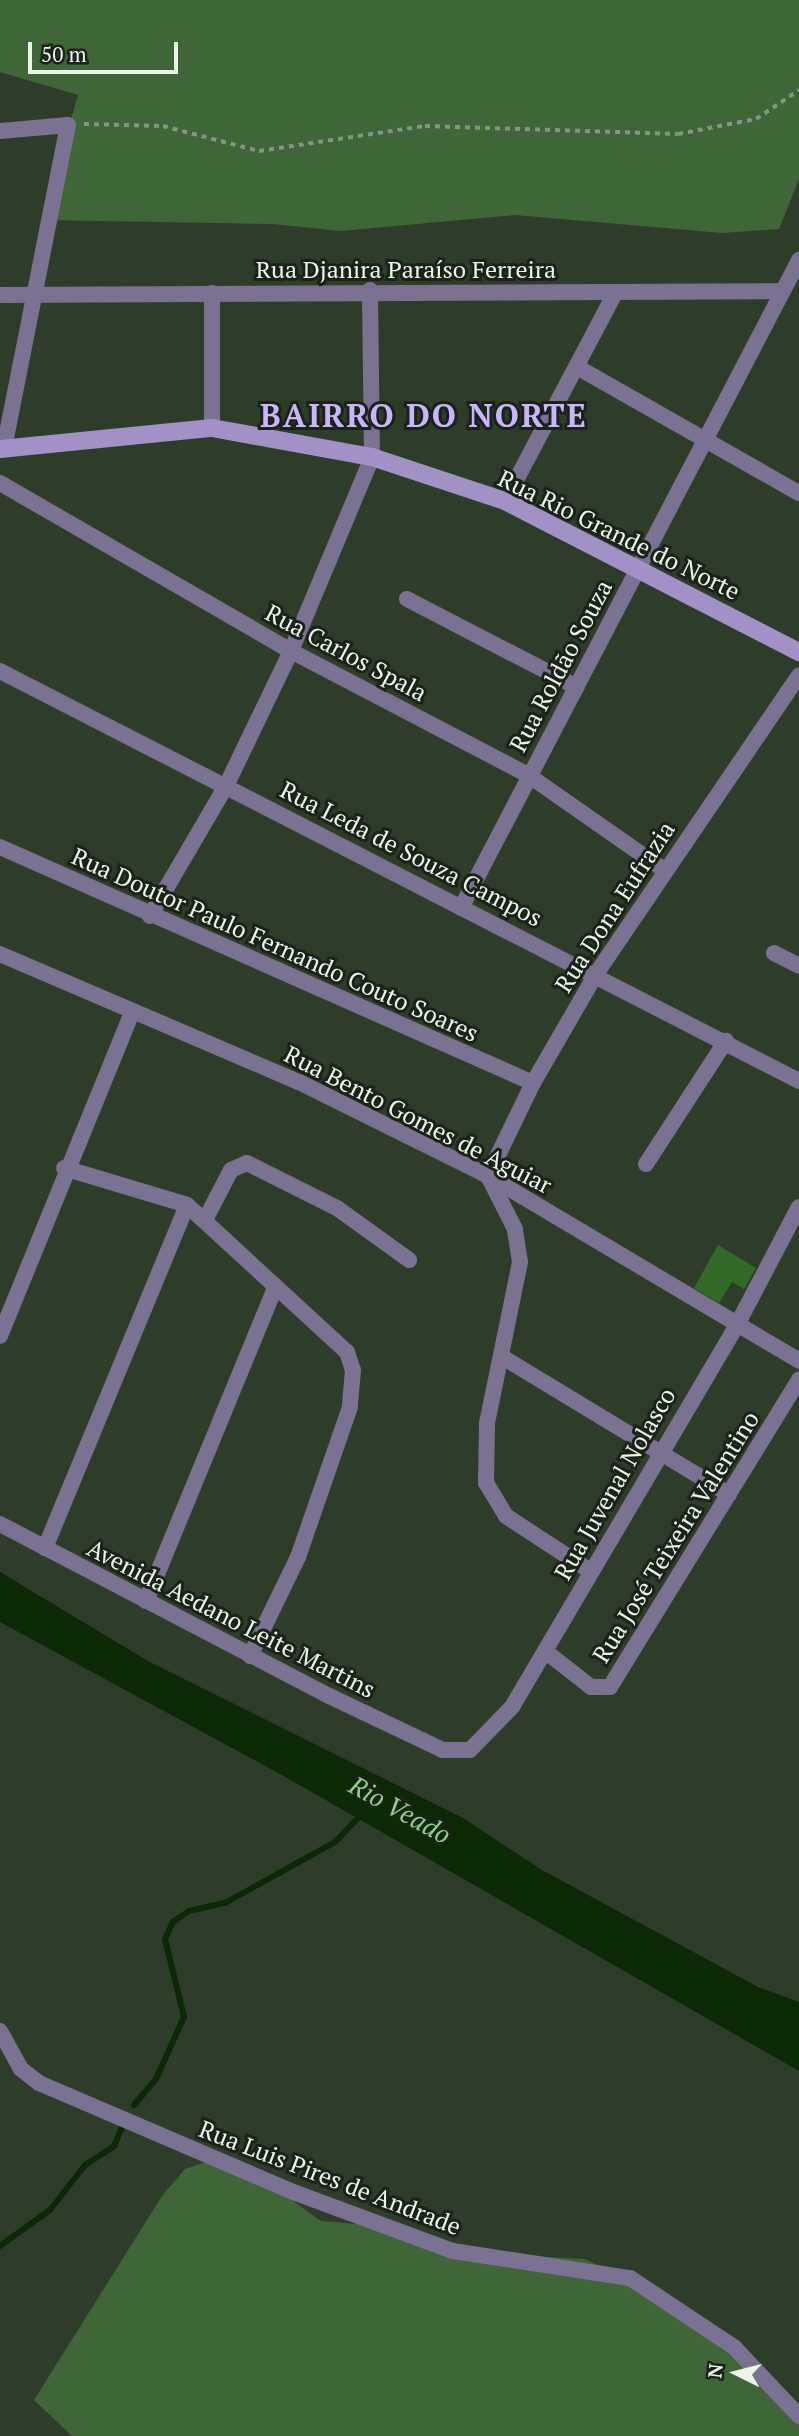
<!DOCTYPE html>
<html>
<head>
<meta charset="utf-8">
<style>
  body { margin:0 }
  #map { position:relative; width:799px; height:2436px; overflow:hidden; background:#2d3d2a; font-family:"PT Serif",serif }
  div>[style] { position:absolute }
  .green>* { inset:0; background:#3e6637 }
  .water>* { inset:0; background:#0b2905 }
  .stream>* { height:6px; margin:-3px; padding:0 3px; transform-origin:3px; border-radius:3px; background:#0b2905 }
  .building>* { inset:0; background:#326b27 }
  .path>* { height:3.5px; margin-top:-1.75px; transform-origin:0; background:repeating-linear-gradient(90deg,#879485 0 5px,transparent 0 10px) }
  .street>* { height:16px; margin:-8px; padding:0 8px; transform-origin:8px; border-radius:8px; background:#7b7193 }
  .secondary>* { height:18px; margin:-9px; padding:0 9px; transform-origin:9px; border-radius:9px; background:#a191c7 }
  span { translate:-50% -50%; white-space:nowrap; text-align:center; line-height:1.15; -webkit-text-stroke:6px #1a2219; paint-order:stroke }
  .street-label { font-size:24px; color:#eaf4e8 }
  .water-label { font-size:26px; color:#88d579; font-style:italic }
  .district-label { font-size:32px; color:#cab5fb; font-weight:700; letter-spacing:2px }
  .north { position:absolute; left:701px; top:2338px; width:70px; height:70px; -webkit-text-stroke:5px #1a2219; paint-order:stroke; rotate:276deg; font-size:19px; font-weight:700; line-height:28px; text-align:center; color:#eaf4e8 }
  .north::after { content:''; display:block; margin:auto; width:24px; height:32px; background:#eaf4e8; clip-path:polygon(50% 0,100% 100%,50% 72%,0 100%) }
  .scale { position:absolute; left:28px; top:42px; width:150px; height:32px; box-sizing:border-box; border:4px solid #eaf4e8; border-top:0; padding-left:9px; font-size:21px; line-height:24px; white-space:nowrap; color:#eaf4e8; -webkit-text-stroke:5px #1a2219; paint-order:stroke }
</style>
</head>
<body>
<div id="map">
  <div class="green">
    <div style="clip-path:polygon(0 0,799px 0,799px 179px,779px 229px,722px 233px,515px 215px,341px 231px,272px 224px,42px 220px,78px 95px,0 72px)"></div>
    <div style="clip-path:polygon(209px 2161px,258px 2176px,321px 2221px,381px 2226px,488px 2254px,585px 2259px,660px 2297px,741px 2358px,799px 2419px,799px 2436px,72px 2436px,34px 2400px,162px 2196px,185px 2169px)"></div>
  </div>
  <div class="water">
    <div style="clip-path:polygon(0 1572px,148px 1661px,463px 1818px,542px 1870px,758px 1987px,799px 2002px,799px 2071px,282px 1775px,0 1622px)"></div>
  </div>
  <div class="stream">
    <div style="left:134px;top:2105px;width:34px;rotate:-50deg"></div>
    <div style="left:156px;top:2079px;width:68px;rotate:-65.7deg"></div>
    <div style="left:184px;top:2017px;width:80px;rotate:-103.7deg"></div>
    <div style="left:165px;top:1939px;width:19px;rotate:-65deg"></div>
    <div style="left:173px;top:1922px;width:19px;rotate:-35deg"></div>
    <div style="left:189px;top:1911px;width:37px;rotate:-13deg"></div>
    <div style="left:225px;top:1903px;width:126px;rotate:-29deg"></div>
    <div style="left:335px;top:1842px;width:37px;rotate:-46deg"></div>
    <div style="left:0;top:2246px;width:62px;rotate:-35.8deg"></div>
    <div style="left:50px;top:2210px;width:57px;rotate:-52.1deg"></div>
    <div style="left:85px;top:2165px;width:35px;rotate:-33deg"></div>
    <div style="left:114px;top:2146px;width:23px;rotate:-67deg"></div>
  </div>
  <div class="building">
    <div style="clip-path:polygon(718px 1245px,756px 1268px,744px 1289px,732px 1282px,719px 1303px,694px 1288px)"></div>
  </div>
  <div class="path">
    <div style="left:84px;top:124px;width:79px;rotate:1.5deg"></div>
    <div style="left:163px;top:126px;width:99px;rotate:14.6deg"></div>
    <div style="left:259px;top:151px;width:168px;rotate:-8.6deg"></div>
    <div style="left:425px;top:126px;width:253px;rotate:1.8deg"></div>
    <div style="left:678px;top:134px;width:79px;rotate:-10.9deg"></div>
    <div style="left:756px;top:119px;width:52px;rotate:-34deg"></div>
  </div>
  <div class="street">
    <div style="left:0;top:131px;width:68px;rotate:-5deg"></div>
    <div style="left:68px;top:125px;width:329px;rotate:101.2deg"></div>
    <div style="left:0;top:295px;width:779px;rotate:-0.29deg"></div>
    <div style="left:577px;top:367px;width:255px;rotate:29.6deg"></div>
    <div style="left:212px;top:428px;width:135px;rotate:-90deg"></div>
    <div style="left:0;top:483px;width:336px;rotate:30deg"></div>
    <div style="left:291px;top:651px;width:267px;rotate:27.6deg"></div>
    <div style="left:528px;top:775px;width:166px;rotate:34.9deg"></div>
    <div style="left:505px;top:501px;width:235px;rotate:-62.1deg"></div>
    <div style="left:407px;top:599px;width:191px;rotate:27.4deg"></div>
    <div style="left:0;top:671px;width:898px;rotate:27.16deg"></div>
    <div style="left:0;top:847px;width:583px;rotate:23.88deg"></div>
    <div style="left:461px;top:908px;width:731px;rotate:-62.45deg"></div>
    <div style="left:150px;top:916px;width:153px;rotate:-59.7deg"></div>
    <div style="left:227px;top:784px;width:148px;rotate:-64.3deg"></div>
    <div style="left:291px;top:651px;width:210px;rotate:-67.3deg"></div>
    <div style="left:372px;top:457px;width:167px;rotate:-90.7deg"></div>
    <div style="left:774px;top:953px;width:28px;rotate:27deg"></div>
    <div style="left:0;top:954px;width:325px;rotate:23.2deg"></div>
    <div style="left:299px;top:1082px;width:211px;rotate:26.4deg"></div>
    <div style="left:488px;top:1176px;width:362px;rotate:30.7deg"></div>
    <div style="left:646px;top:1164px;width:147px;rotate:-57deg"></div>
    <div style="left:64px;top:1168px;width:128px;rotate:16.7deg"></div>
    <div style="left:187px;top:1205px;width:217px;rotate:42.6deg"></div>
    <div style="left:347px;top:1352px;width:19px;rotate:72deg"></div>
    <div style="left:353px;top:1370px;width:37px;rotate:95deg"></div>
    <div style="left:350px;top:1407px;width:159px;rotate:109.1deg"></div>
    <div style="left:298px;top:1557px;width:110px;rotate:115.9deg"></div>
    <div style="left:206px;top:1218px;width:54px;rotate:-62.5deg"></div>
    <div style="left:231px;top:1170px;width:17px;rotate:-24deg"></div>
    <div style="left:247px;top:1163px;width:101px;rotate:26.6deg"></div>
    <div style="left:337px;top:1208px;width:89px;rotate:35.8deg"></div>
    <div style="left:0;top:1336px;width:350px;rotate:-67.8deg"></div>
    <div style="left:504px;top:1358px;width:263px;rotate:31.2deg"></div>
    <div style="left:0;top:1524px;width:367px;rotate:27.6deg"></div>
    <div style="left:325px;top:1694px;width:131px;rotate:25.4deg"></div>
    <div style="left:443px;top:1750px;width:27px"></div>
    <div style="left:470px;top:1750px;width:60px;rotate:-45.7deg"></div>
    <div style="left:512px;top:1707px;width:446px;rotate:-59.5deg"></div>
    <div style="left:738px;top:1323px;width:131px;rotate:-62.3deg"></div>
    <div style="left:45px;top:1548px;width:371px;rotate:-67.5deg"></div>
    <div style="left:590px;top:1571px;width:100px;rotate:-146.8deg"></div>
    <div style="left:506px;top:1516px;width:39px;rotate:-121deg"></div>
    <div style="left:486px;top:1483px;width:60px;rotate:-89deg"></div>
    <div style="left:487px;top:1423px;width:164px;rotate:-78.4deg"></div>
    <div style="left:520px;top:1262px;width:33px;rotate:-99deg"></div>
    <div style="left:515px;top:1229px;width:59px;rotate:-117deg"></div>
    <div style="left:488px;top:1176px;width:103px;rotate:-64.2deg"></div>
    <div style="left:533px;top:1083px;width:126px;rotate:-60deg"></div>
    <div style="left:596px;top:974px;width:361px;rotate:-55.8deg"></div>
    <div style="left:146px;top:1601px;width:335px;rotate:-67.6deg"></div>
    <div style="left:545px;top:1651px;width:58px;rotate:38deg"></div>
    <div style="left:591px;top:1687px;width:19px"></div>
    <div style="left:610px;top:1687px;width:361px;rotate:-58.4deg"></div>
    <div style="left:0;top:2031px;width:43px;rotate:61.1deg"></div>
    <div style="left:21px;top:2069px;width:23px;rotate:38deg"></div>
    <div style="left:39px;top:2083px;width:280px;rotate:23.2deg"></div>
    <div style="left:296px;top:2193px;width:167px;rotate:20.3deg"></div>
    <div style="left:453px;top:2251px;width:179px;rotate:8.7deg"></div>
    <div style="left:630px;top:2278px;width:125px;rotate:33.6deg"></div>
    <div style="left:734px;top:2347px;width:95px;rotate:46.7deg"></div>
  </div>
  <div class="secondary">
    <div style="left:0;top:449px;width:213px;rotate:-5.7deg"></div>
    <div style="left:212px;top:428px;width:163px;rotate:10.3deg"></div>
    <div style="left:372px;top:457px;width:140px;rotate:18.3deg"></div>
    <div style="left:505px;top:501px;width:331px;rotate:27.2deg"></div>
  </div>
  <div class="street-label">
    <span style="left:406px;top:270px">Rua Djanira Paraíso Ferreira</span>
    <span style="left:619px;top:535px;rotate:26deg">Rua Rio Grande do Norte</span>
    <span style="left:346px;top:653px;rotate:28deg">Rua Carlos Spala</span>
    <span style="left:561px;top:666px;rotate:-62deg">Rua Roldão Souza</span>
    <span style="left:411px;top:854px;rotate:27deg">Rua Leda de Souza Campos</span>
    <span style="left:615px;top:907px;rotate:-57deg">Rua Dona Eufrazia</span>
    <span style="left:275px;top:945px;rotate:24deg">Rua Doutor Paulo Fernando Couto Soares</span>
    <span style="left:418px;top:1120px;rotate:27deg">Rua Bento Gomes de Aguiar</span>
    <span style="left:615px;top:1484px;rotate:-60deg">Rua Juvenal Nolasco</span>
    <span style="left:676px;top:1537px;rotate:-58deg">Rua José Teixeira Valentino</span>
    <span style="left:231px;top:1619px;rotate:27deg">Avenida Aedano Leite Martins</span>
    <span style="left:330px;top:2178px;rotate:21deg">Rua Luis Pires de Andrade</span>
  </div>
  <div class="water-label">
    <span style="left:400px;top:1810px;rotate:29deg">Rio Veado</span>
  </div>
  <div class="district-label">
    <span style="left:424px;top:415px">BAIRRO DO NORTE</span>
  </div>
  <div class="north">N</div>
  <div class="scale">50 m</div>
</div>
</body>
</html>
